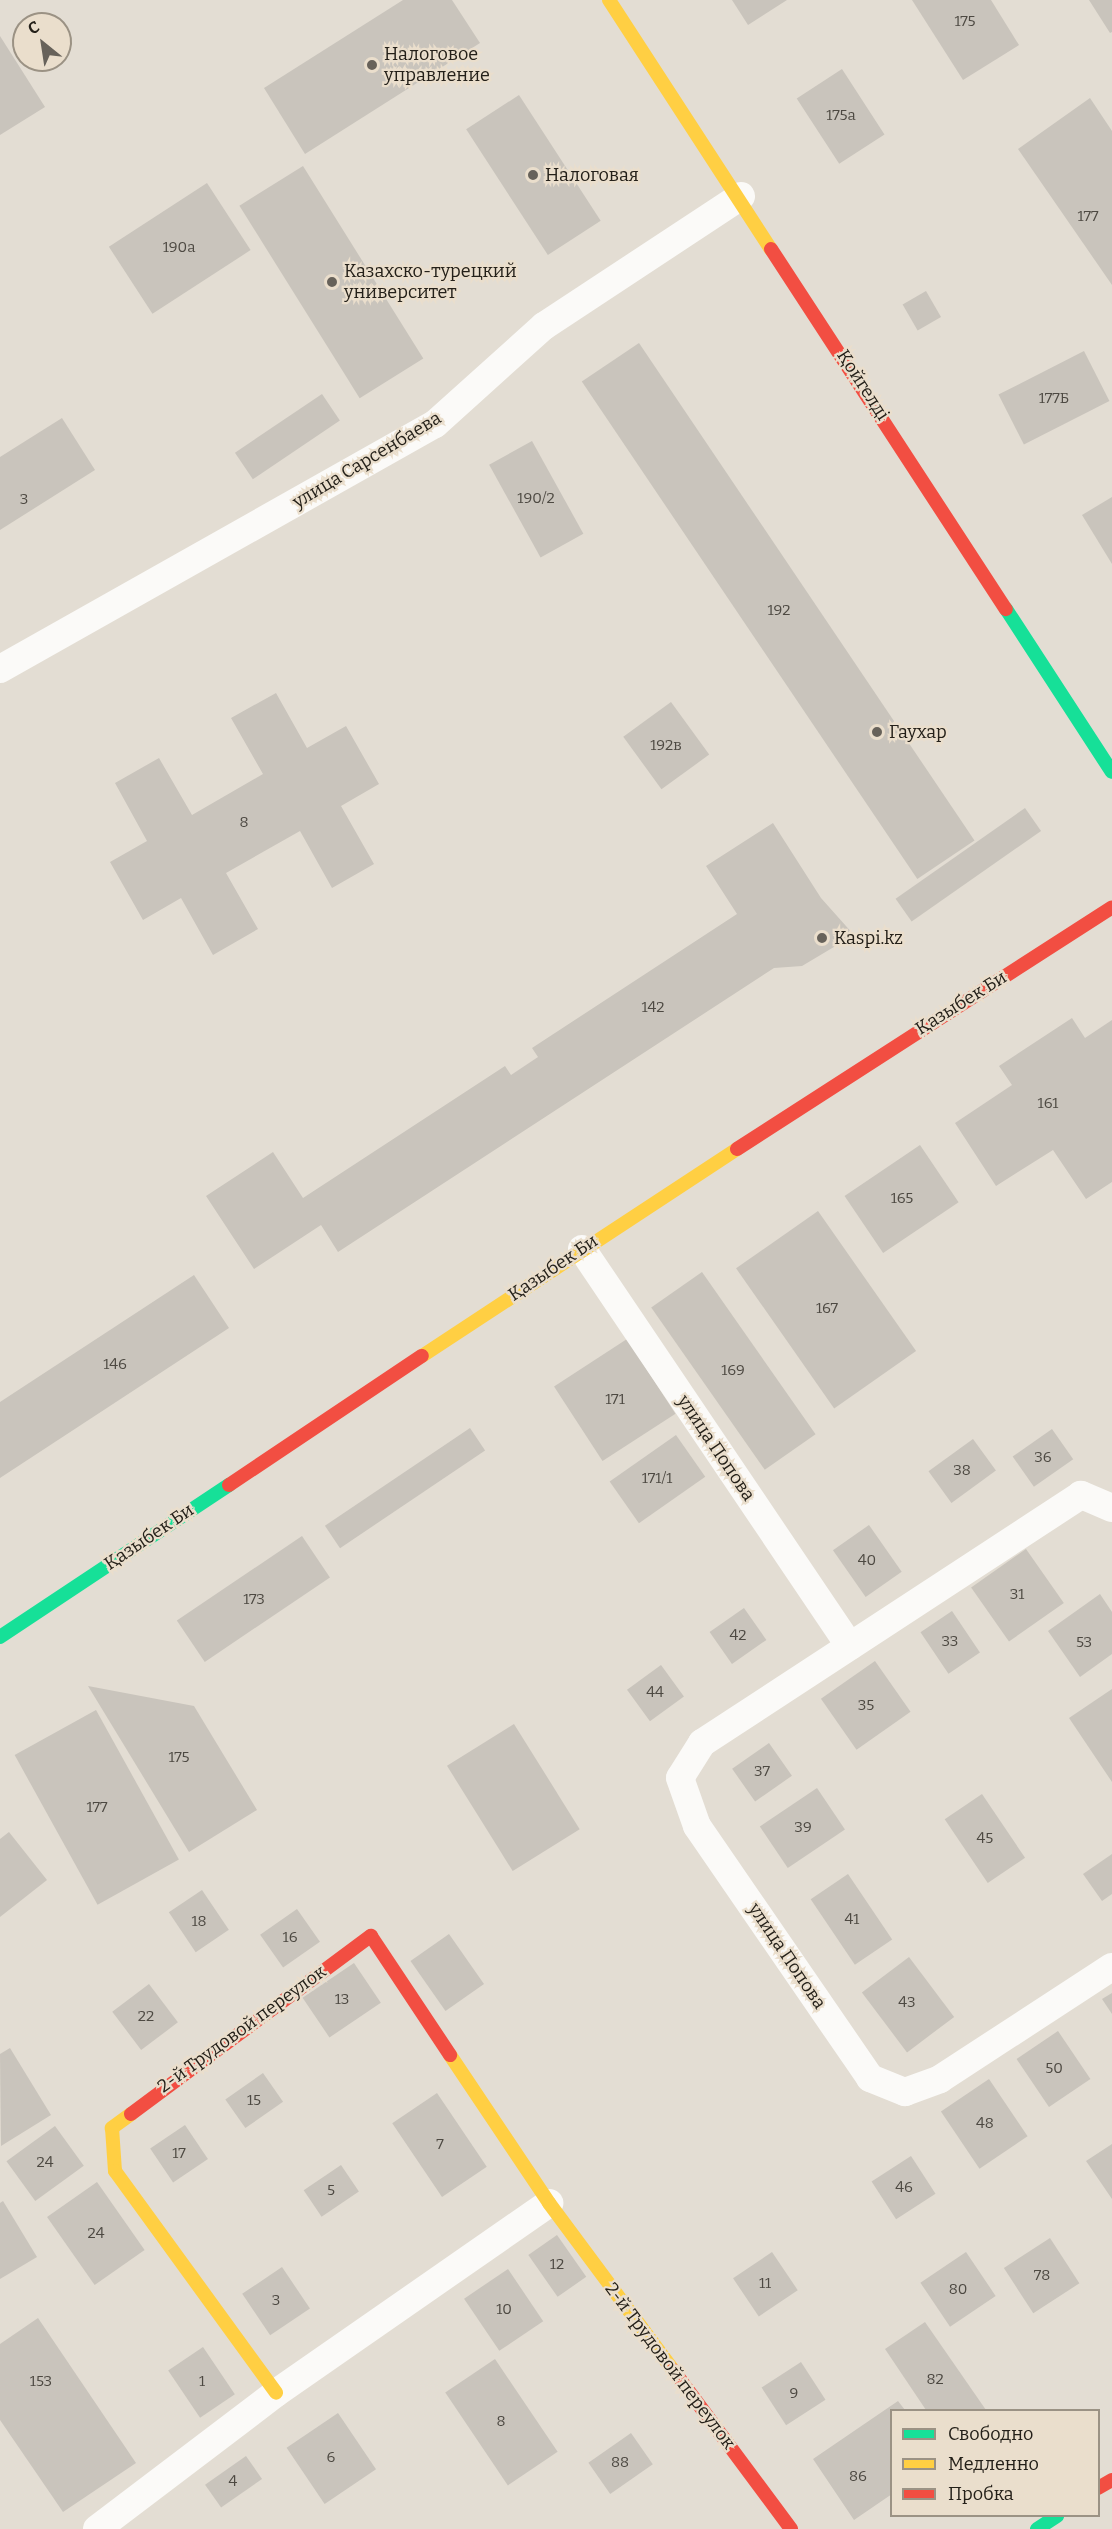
<!DOCTYPE html>
<html>
<head>
<meta charset="utf-8">
<style>
  body { margin:0 }
  #map { position:relative; width:1112px; height:2529px; overflow:hidden; background:#e3ddd3; font-family:Bitter,serif }
  div>[style] { position:absolute }
  .building>* { inset:0; background:#c9c4bc; transform-origin:0 0 }
  .street>* { height:28px; margin:-14px; padding:0 14px; transform-origin:14px; border-radius:14px; background:#fbfaf8 }
  .fast>* { height:14px; margin:-7px; padding:0 7px; transform-origin:7px; border-radius:7px; background:#16e098 }
  .slow>* { height:14px; margin:-7px; padding:0 7px; transform-origin:7px; border-radius:7px; background:#ffcf43 }
  .jam>* { height:14px; margin:-7px; padding:0 7px; transform-origin:7px; border-radius:7px; background:#f24e42 }
  .dots>* { width:16px; height:16px; translate:-50% -50%; box-sizing:border-box; border:3px solid #eadecc; border-radius:50% }
  span { translate:-50% -50%; white-space:nowrap; text-align:center; line-height:1.15; -webkit-text-stroke:4.5px #eadecc; paint-order:stroke }
  .number-label { font-size:15px; color:#4d4942 }
  .number-label span { -webkit-text-stroke-width:0 }
  .poi-label { font-size:18px; color:#242019 }
  .left { translate:0 -50%; text-align:left }
  .street-label { font-size:18px; color:#242019 }
  .legend { position:absolute; left:890px; top:2409px; width:210px; height:108px; box-sizing:border-box; background:#eadecc; border:2px solid #9b9284; margin:0; padding:8px 10px; list-style:none; font-size:18px; color:#242019 }
  .legend li { display:flex; align-items:center; gap:12px; height:30px }
  .legend b { width:30px; border:2px solid #9b9284 }
  .north { position:absolute; left:12px; top:12px; width:60px; height:60px; box-sizing:border-box; background:#eadecc; border:2px solid #9b9284; border-radius:50%; rotate:330deg; font-size:16px; font-weight:700; line-height:24px; text-align:center; color:#242019 }
  .north::after { content:''; display:block; margin:auto; width:21px; height:27px; background:#67625a; clip-path:polygon(50% 0,100% 100%,50% 72%,0 100%) }
</style>
</head>
<body>
<div id="map">
  <div class="building">
    <div style="clip-path:polygon(403px 0,452px 0,480px 43px,305px 154px,264px 88px)"></div>
    <div style="clip-path:polygon(732px 0,787px 0,748px 25px)"></div>
    <div style="clip-path:polygon(912px 0,991px 0,1019px 45px,963px 80px)"></div>
    <div style="clip-path:polygon(1089px 0,1112px 0,1112px 32px,1110px 33px)"></div>
    <div style="clip-path:polygon(0 36px,45px 107px,0 135px)"></div>
    <div style="left:842px;top:69px;width:78px;height:54px;rotate:57deg"></div>
    <div style="left:519px;top:95px;width:150px;height:63px;rotate:57deg"></div>
    <div style="clip-path:polygon(1090px 98px,1112px 131px,1112px 285px,1018px 149px)"></div>
    <div style="left:303px;top:166px;width:227px;height:75px;rotate:58deg"></div>
    <div style="left:207px;top:183px;width:80px;height:117px;rotate:57deg"></div>
    <div style="left:926px;top:291px;width:30px;height:27px;rotate:60deg"></div>
    <div style="left:639px;top:343px;width:600px;height:69px;rotate:56deg"></div>
    <div style="left:1084px;top:351px;width:56px;height:96px;rotate:63deg"></div>
    <div style="left:322px;top:394px;width:32px;height:105px;rotate:56deg"></div>
    <div style="clip-path:polygon(62px 418px,95px 470px,0 530px,0 457px)"></div>
    <div style="left:532px;top:441px;width:106px;height:49px;rotate:61deg"></div>
    <div style="clip-path:polygon(1112px 497px,1112px 564px,1082px 515px)"></div>
    <div style="clip-path:polygon(276px 693px,307px 748px,346px 726px,379px 784px,341px 806px,374px 864px,332px 888px,300px 831px,226px 873px,258px 929px,213px 955px,181px 898px,143px 920px,110px 862px,147px 841px,115px 783px,159px 758px,192px 815px,263px 774px,231px 718px)"></div>
    <div style="left:671px;top:702px;width:65px;height:59px;rotate:54deg"></div>
    <div style="left:1025px;top:808px;width:28px;height:158px;rotate:55deg"></div>
    <div style="clip-path:polygon(773px 823px,821px 898px,854px 935px,802px 966px,774px 968px,338px 1252px,321px 1225px,254px 1269px,206px 1196px,273px 1152px,303px 1198px,505px 1066px,511px 1075px,538px 1057px,532px 1048px,737px 914px,706px 866px)"></div>
    <div style="clip-path:polygon(1072px 1018px,1085px 1038px,1112px 1020px,1112px 1182px,1086px 1199px,1053px 1150px,996px 1186px,955px 1123px,1012px 1085px,999px 1066px)"></div>
    <div style="left:920px;top:1145px;width:69px;height:91px;rotate:56deg"></div>
    <div style="left:818px;top:1211px;width:171px;height:100px;rotate:55deg"></div>
    <div style="left:702px;top:1272px;width:198px;height:62px;rotate:55deg"></div>
    <div style="clip-path:polygon(194px 1275px,229px 1328px,0 1478px,0 1402px)"></div>
    <div style="left:627px;top:1339px;width:89px;height:87px;rotate:57deg"></div>
    <div style="left:470px;top:1428px;width:27px;height:175px;rotate:56deg"></div>
    <div style="left:1052px;top:1429px;width:37px;height:48px;rotate:55deg"></div>
    <div style="left:676px;top:1435px;width:51px;height:81px;rotate:55deg"></div>
    <div style="left:973px;top:1439px;width:39px;height:55px;rotate:54deg"></div>
    <div style="left:869px;top:1525px;width:57px;height:44px;rotate:55deg"></div>
    <div style="left:302px;top:1536px;width:50px;height:151px;rotate:56deg"></div>
    <div style="left:1026px;top:1549px;width:66px;height:67px;rotate:55deg"></div>
    <div style="clip-path:polygon(1100px 1594px,1112px 1612px,1112px 1654px,1080px 1677px,1048px 1631px)"></div>
    <div style="left:744px;top:1608px;width:39px;height:42px;rotate:55deg"></div>
    <div style="left:952px;top:1611px;width:50px;height:38px;rotate:56deg"></div>
    <div style="left:875px;top:1661px;width:62px;height:66px;rotate:55deg"></div>
    <div style="left:661px;top:1665px;width:39px;height:42px;rotate:54deg"></div>
    <div style="clip-path:polygon(88px 1686px,194px 1706px,257px 1810px,189px 1852px)"></div>
    <div style="clip-path:polygon(1112px 1689px,1112px 1782px,1069px 1718px)"></div>
    <div style="left:96px;top:1710px;width:171px;height:93px;rotate:61deg"></div>
    <div style="left:514px;top:1724px;width:124px;height:79px;rotate:58deg"></div>
    <div style="left:769px;top:1743px;width:40px;height:45px;rotate:55deg"></div>
    <div style="left:817px;top:1788px;width:50px;height:69px;rotate:56deg"></div>
    <div style="left:982px;top:1794px;width:77px;height:45px;rotate:56deg"></div>
    <div style="clip-path:polygon(9px 1832px,47px 1880px,0 1917px,0 1839px)"></div>
    <div style="clip-path:polygon(1112px 1854px,1112px 1894px,1102px 1901px,1083px 1874px)"></div>
    <div style="left:848px;top:1874px;width:79px;height:45px;rotate:56deg"></div>
    <div style="left:202px;top:1890px;width:48px;height:40px;rotate:56deg"></div>
    <div style="left:297px;top:1909px;width:40px;height:45px;rotate:55deg"></div>
    <div style="left:449px;top:1934px;width:61px;height:47px;rotate:55deg"></div>
    <div style="left:909px;top:1957px;width:75px;height:59px;rotate:53deg"></div>
    <div style="left:354px;top:1963px;width:48px;height:62px;rotate:56deg"></div>
    <div style="left:149px;top:1984px;width:48px;height:46px;rotate:53deg"></div>
    <div style="clip-path:polygon(1112px 1993px,1112px 2014px,1102px 1999px)"></div>
    <div style="left:1058px;top:2031px;width:58px;height:50px;rotate:56deg"></div>
    <div style="clip-path:polygon(10px 2048px,51px 2115px,1px 2146px,0 2054px)"></div>
    <div style="left:263px;top:2073px;width:35px;height:46px;rotate:55deg"></div>
    <div style="left:989px;top:2079px;width:69px;height:58px;rotate:56deg"></div>
    <div style="left:437px;top:2093px;width:89px;height:54px;rotate:56deg"></div>
    <div style="left:185px;top:2125px;width:41px;height:42px;rotate:56deg"></div>
    <div style="left:55px;top:2126px;width:49px;height:60px;rotate:54deg"></div>
    <div style="clip-path:polygon(1112px 2144px,1112px 2199px,1086px 2161px)"></div>
    <div style="left:911px;top:2156px;width:45px;height:47px;rotate:57deg"></div>
    <div style="left:341px;top:2165px;width:32px;height:45px;rotate:56deg"></div>
    <div style="left:97px;top:2182px;width:83px;height:61px;rotate:55deg"></div>
    <div style="clip-path:polygon(3px 2201px,37px 2257px,0 2279px,0 2203px)"></div>
    <div style="left:557px;top:2235px;width:51px;height:35px;rotate:55deg"></div>
    <div style="left:1050px;top:2238px;width:54px;height:55px;rotate:57deg"></div>
    <div style="left:772px;top:2252px;width:46px;height:47px;rotate:56deg"></div>
    <div style="left:966px;top:2252px;width:53px;height:55px;rotate:56deg"></div>
    <div style="left:282px;top:2267px;width:50px;height:48px;rotate:56deg"></div>
    <div style="left:508px;top:2269px;width:63px;height:53px;rotate:56deg"></div>
    <div style="clip-path:polygon(38px 2318px,136px 2463px,63px 2512px,0 2420px,0 2344px)"></div>
    <div style="clip-path:polygon(925px 2322px,986px 2410px,926px 2410px,885px 2349px)"></div>
    <div style="left:203px;top:2347px;width:57px;height:42px;rotate:56deg"></div>
    <div style="left:495px;top:2359px;width:112px;height:60px;rotate:56deg"></div>
    <div style="left:801px;top:2362px;width:45px;height:47px;rotate:57deg"></div>
    <div style="clip-path:polygon(898px 2401px,905px 2410px,892px 2410px,892px 2494px,854px 2520px,813px 2459px)"></div>
    <div style="left:338px;top:2413px;width:68px;height:62px;rotate:56deg"></div>
    <div style="left:631px;top:2433px;width:38px;height:52px;rotate:55deg"></div>
    <div style="left:246px;top:2456px;width:28px;height:50px;rotate:55deg"></div>
  </div>
  <div class="street">
    <div style="left:0;top:669px;width:499px;rotate:-29.4deg"></div>
    <div style="left:435px;top:424px;width:147px;rotate:-42deg"></div>
    <div style="left:544px;top:326px;width:236px;rotate:-33.4deg"></div>
    <div style="left:582px;top:1249px;width:479px;rotate:56deg"></div>
    <div style="left:1112px;top:1508px;width:34px;rotate:-157deg"></div>
    <div style="left:1081px;top:1495px;width:453px;rotate:146.8deg"></div>
    <div style="left:702px;top:1743px;width:41px;rotate:122.2deg"></div>
    <div style="left:680px;top:1778px;width:51px;rotate:70.5deg"></div>
    <div style="left:697px;top:1826px;width:306px;rotate:55.5deg"></div>
    <div style="left:870px;top:2078px;width:38px;rotate:22deg"></div>
    <div style="left:905px;top:2092px;width:37px;rotate:-20deg"></div>
    <div style="left:940px;top:2079px;width:205px;rotate:-33.1deg"></div>
    <div style="left:97px;top:2529px;width:225px;rotate:-37.2deg"></div>
    <div style="left:276px;top:2393px;width:333px;rotate:-34.8deg"></div>
  </div>
  <div class="fast">
    <div style="left:1006px;top:609px;width:194px;rotate:57deg"></div>
    <div style="left:0;top:1637px;width:275px;rotate:-33.6deg"></div>
    <div style="left:1037px;top:2529px;width:24px;rotate:-33deg"></div>
  </div>
  <div class="slow">
    <div style="left:609px;top:0;width:297px;rotate:57deg"></div>
    <div style="left:422px;top:1356px;width:377px;rotate:-33.3deg"></div>
    <div style="left:450px;top:2055px;width:178px;rotate:56.2deg"></div>
    <div style="left:549px;top:2203px;width:208px;rotate:53.4deg"></div>
    <div style="left:131px;top:2114px;width:24px;rotate:144deg"></div>
    <div style="left:112px;top:2128px;width:43px;rotate:86deg"></div>
    <div style="left:115px;top:2171px;width:274px;rotate:54deg"></div>
  </div>
  <div class="jam">
    <div style="left:771px;top:249px;width:430px;rotate:56.9deg"></div>
    <div style="left:737px;top:1149px;width:446px;rotate:-32.8deg"></div>
    <div style="left:229px;top:1485px;width:232px;rotate:-33.8deg"></div>
    <div style="left:131px;top:2114px;width:299px;rotate:-36.6deg"></div>
    <div style="left:371px;top:1936px;width:143px;rotate:56.4deg"></div>
    <div style="left:673px;top:2370px;width:198px;rotate:53.4deg"></div>
    <div style="left:1098px;top:2488px;width:16px;rotate:-30deg"></div>
  </div>
  <div class="dots">
    <div style="left:372px;top:65px;background:#67625a"></div>
    <div style="left:533px;top:175px;background:#67625a"></div>
    <div style="left:332px;top:282px;background:#67625a"></div>
    <div style="left:877px;top:732px;background:#67625a"></div>
    <div style="left:822px;top:938px;background:#67625a"></div>
  </div>
  <div class="number-label">
    <span style="left:965px;top:22px">175</span>
    <span style="left:841px;top:116px">175а</span>
    <span style="left:1088px;top:217px">177</span>
    <span style="left:179px;top:248px">190а</span>
    <span style="left:1054px;top:399px">177Б</span>
    <span style="left:536px;top:499px">190/2</span>
    <span style="left:24px;top:500px">3</span>
    <span style="left:779px;top:611px">192</span>
    <span style="left:666px;top:746px">192в</span>
    <span style="left:244px;top:823px">8</span>
    <span style="left:653px;top:1008px">142</span>
    <span style="left:1048px;top:1104px">161</span>
    <span style="left:902px;top:1199px">165</span>
    <span style="left:827px;top:1309px">167</span>
    <span style="left:115px;top:1365px">146</span>
    <span style="left:733px;top:1371px">169</span>
    <span style="left:615px;top:1400px">171</span>
    <span style="left:1043px;top:1458px">36</span>
    <span style="left:962px;top:1471px">38</span>
    <span style="left:657px;top:1479px">171/1</span>
    <span style="left:867px;top:1561px">40</span>
    <span style="left:1017px;top:1595px">31</span>
    <span style="left:254px;top:1600px">173</span>
    <span style="left:738px;top:1636px">42</span>
    <span style="left:950px;top:1642px">33</span>
    <span style="left:1084px;top:1643px">53</span>
    <span style="left:655px;top:1693px">44</span>
    <span style="left:866px;top:1706px">35</span>
    <span style="left:179px;top:1758px">175</span>
    <span style="left:762px;top:1772px">37</span>
    <span style="left:97px;top:1808px">177</span>
    <span style="left:803px;top:1828px">39</span>
    <span style="left:985px;top:1839px">45</span>
    <span style="left:852px;top:1920px">41</span>
    <span style="left:199px;top:1922px">18</span>
    <span style="left:290px;top:1938px">16</span>
    <span style="left:342px;top:2000px">13</span>
    <span style="left:907px;top:2003px">43</span>
    <span style="left:146px;top:2017px">22</span>
    <span style="left:1054px;top:2069px">50</span>
    <span style="left:254px;top:2101px">15</span>
    <span style="left:985px;top:2124px">48</span>
    <span style="left:440px;top:2145px">7</span>
    <span style="left:179px;top:2154px">17</span>
    <span style="left:45px;top:2163px">24</span>
    <span style="left:904px;top:2188px">46</span>
    <span style="left:331px;top:2191px">5</span>
    <span style="left:96px;top:2234px">24</span>
    <span style="left:557px;top:2265px">12</span>
    <span style="left:1042px;top:2276px">78</span>
    <span style="left:765px;top:2284px">11</span>
    <span style="left:958px;top:2290px">80</span>
    <span style="left:276px;top:2301px">3</span>
    <span style="left:504px;top:2310px">10</span>
    <span style="left:935px;top:2380px">82</span>
    <span style="left:41px;top:2382px">153</span>
    <span style="left:202px;top:2382px">1</span>
    <span style="left:794px;top:2394px">9</span>
    <span style="left:501px;top:2422px">8</span>
    <span style="left:331px;top:2458px">6</span>
    <span style="left:620px;top:2463px">88</span>
    <span style="left:858px;top:2477px">86</span>
    <span style="left:233px;top:2482px">4</span>
  </div>
  <div class="poi-label">
    <span class="left" style="left:384px;top:65px">Налоговое<br>управление</span>
    <span class="left" style="left:545px;top:175px">Налоговая</span>
    <span class="left" style="left:344px;top:282px">Казахско-турецкий<br>университет</span>
    <span class="left" style="left:889px;top:732px">Гаухар</span>
    <span class="left" style="left:834px;top:938px">Kaspi.kz</span>
  </div>
  <div class="street-label">
    <span style="left:863px;top:385px;rotate:57deg">Қойгелді</span>
    <span style="left:367px;top:460px;rotate:-31deg">улица Сарсенбаева</span>
    <span style="left:961px;top:1003px;rotate:-32deg">Қазыбек Би</span>
    <span style="left:553px;top:1268px;rotate:-34deg">Қазыбек Би</span>
    <span style="left:716px;top:1448px;rotate:56deg">улица Попова</span>
    <span style="left:149px;top:1537px;rotate:-34deg">Қазыбек Би</span>
    <span style="left:787px;top:1956px;rotate:56deg">улица Попова</span>
    <span style="left:242px;top:2029px;rotate:-36deg">2-й Трудовой переулок</span>
    <span style="left:670px;top:2366px;rotate:53deg">2-й Трудовой переулок</span>
  </div>
  <ul class="legend">
  <li><b style="height:8px;background:#16e098"></b>Свободно</li>
  <li><b style="height:8px;background:#ffcf43"></b>Медленно</li>
  <li><b style="height:8px;background:#f24e42"></b>Пробка</li>
  </ul>
  <div class="north">С</div>
</div>
</body>
</html>
